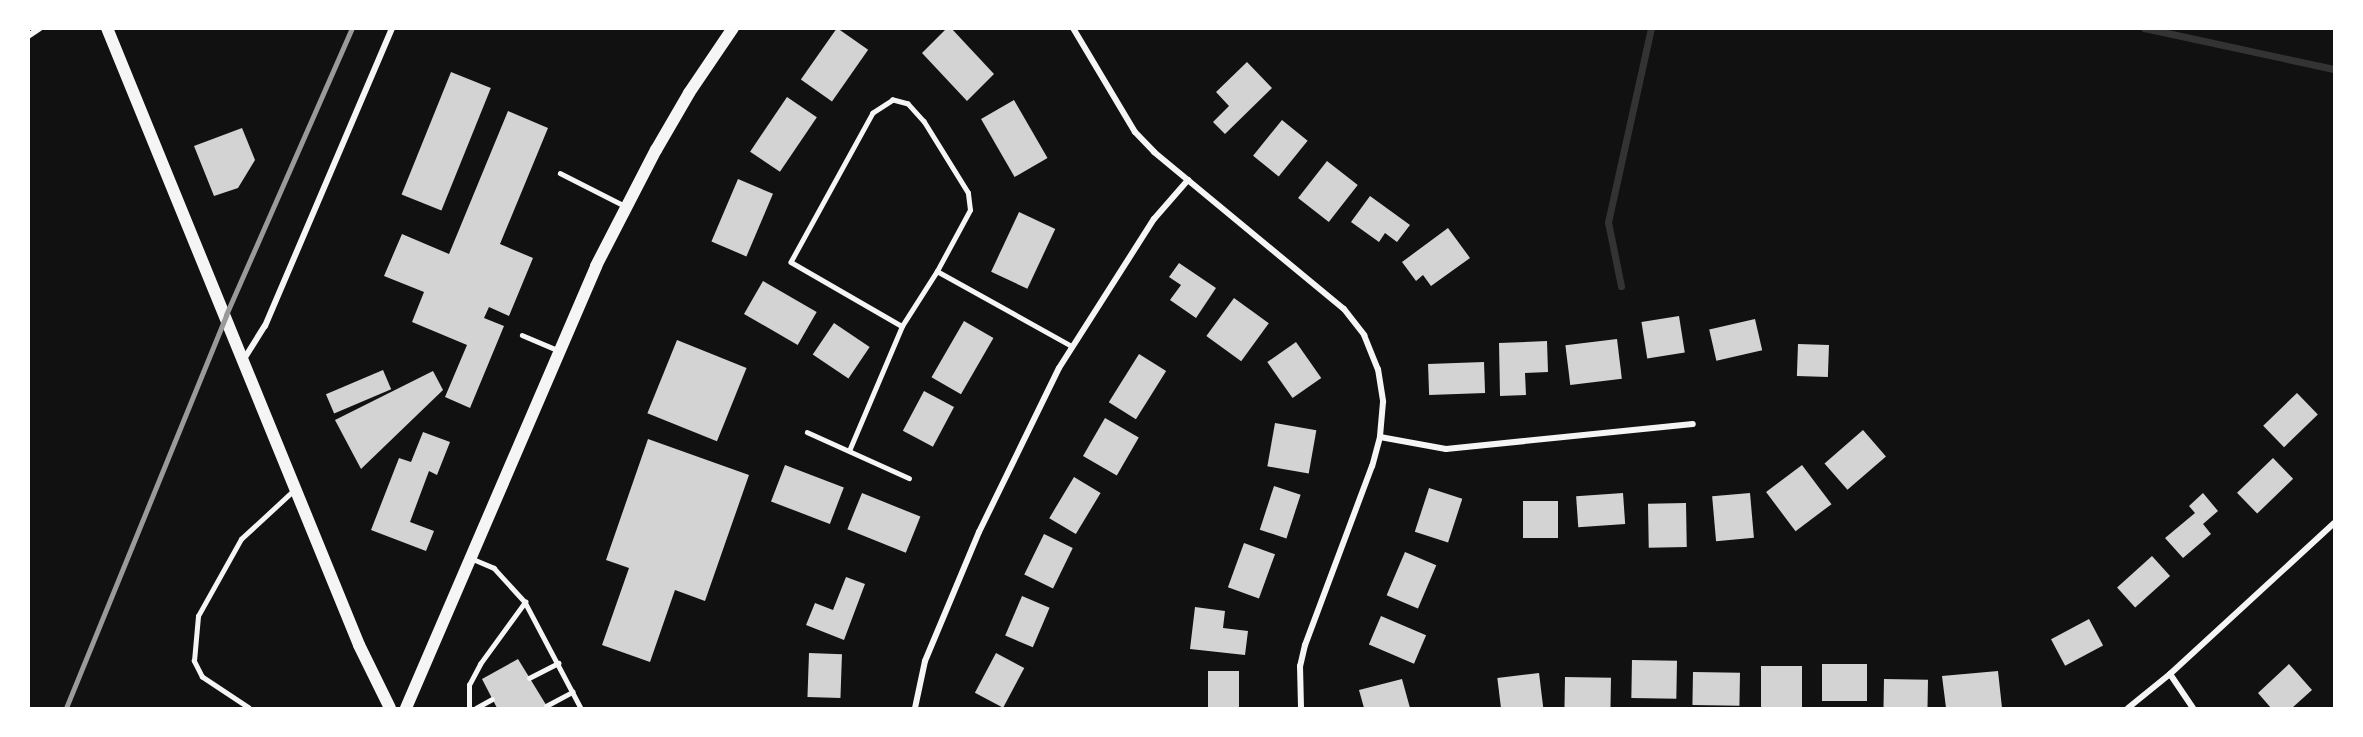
<!DOCTYPE html>
<html>
<head>
<meta charset="utf-8">
<style>
  body { margin:0 }
  #map { position:relative; width:2363px; height:737px; overflow:hidden; background:#111; font-family:Merriweather,serif }
  div>[style] { position:absolute }
  .stream>* { height:7px; margin:-3.5px; padding:0 3.5px; transform-origin:3.5px; border-radius:3.5px; background:#333 }
  .building>* { inset:0; background:#d3d3d3; transform-origin:0 0 }
  .service>* { height:4.5px; margin:-2.25px; padding:0 2.25px; transform-origin:2.25px; border-radius:2.25px; background:#f5f5f5 }
  .minor>* { height:6px; margin:-3px; padding:0 3px; transform-origin:3px; border-radius:3px; background:#f5f5f5 }
  .secondary>* { height:12px; margin:-6px; padding:0 6px; transform-origin:6px; border-radius:6px; background:#f5f5f5 }
  .rail>* { height:4.5px; margin:-2.25px; padding:0 2.25px; transform-origin:2.25px; border-radius:2.25px; background:#9a9a9a }
  span { translate:-50% -50%; white-space:nowrap; text-align:center; line-height:1.15; -webkit-text-stroke:4.5px #fff; paint-order:stroke }
  .frame { position:absolute; inset:0; border:30px solid #fff; pointer-events:none }
</style>
</head>
<body>
<div id="map">
  <div class="stream">
    <div style="left:2144px;top:28px;width:194px;rotate:12.2deg"></div>
    <div style="left:1621px;top:286px;width:65px;rotate:-101.5deg"></div>
    <div style="left:1608px;top:222px;width:199px;rotate:-77.5deg"></div>
  </div>
  <div class="building">
    <div style="left:837px;top:28px;width:38px;height:63px;rotate:35deg"></div>
    <div style="clip-path:polygon(947px 28px,951px 28px,994px 74px,967px 101px,922px 53px)"></div>
    <div style="clip-path:polygon(1247px 62px,1272px 88px,1225px 134px,1213px 122px,1229px 106px,1216px 92px)"></div>
    <div style="left:451px;top:72px;width:43px;height:132px;rotate:22deg"></div>
    <div style="left:787px;top:97px;width:36px;height:66px;rotate:34deg"></div>
    <div style="left:1014px;top:100px;width:67px;height:38px;rotate:60deg"></div>
    <div style="clip-path:polygon(508px 111px,548px 128px,500px 244px,533px 258px,509px 316px,489px 307px,484px 318px,504px 326px,470px 408px,445px 397px,467px 345px,412px 322px,424px 292px,384px 276px,402px 234px,449px 254px)"></div>
    <div style="left:1282px;top:120px;width:33px;height:46px;rotate:39deg"></div>
    <div style="clip-path:polygon(242px 128px,255px 160px,238px 188px,214px 196px,194px 146px)"></div>
    <div style="left:1327px;top:161px;width:39px;height:47px;rotate:38deg"></div>
    <div style="left:738px;top:179px;width:38px;height:68px;rotate:23deg"></div>
    <div style="clip-path:polygon(1370px 196px,1410px 225px,1397px 242px,1385px 233px,1379px 242px,1351px 222px)"></div>
    <div style="left:1019px;top:212px;width:40px;height:66px;rotate:25deg"></div>
    <div style="clip-path:polygon(1448px 228px,1470px 258px,1431px 286px,1423px 275px,1416px 281px,1402px 262px)"></div>
    <div style="clip-path:polygon(1179px 263px,1216px 288px,1196px 318px,1170px 300px,1181px 285px,1169px 277px)"></div>
    <div style="left:763px;top:281px;width:62px;height:38px;rotate:30deg"></div>
    <div style="left:1234px;top:298px;width:43px;height:47px;rotate:36deg"></div>
    <div style="left:1679px;top:316px;width:37px;height:38px;rotate:81deg"></div>
    <div style="left:1755px;top:319px;width:32px;height:47px;rotate:77deg"></div>
    <div style="left:964px;top:321px;width:34px;height:65px;rotate:30deg"></div>
    <div style="left:834px;top:323px;width:43px;height:38px;rotate:34deg"></div>
    <div style="left:1617px;top:339px;width:40px;height:52px;rotate:83deg"></div>
    <div style="left:677px;top:340px;width:75px;height:79px;rotate:22deg"></div>
    <div style="clip-path:polygon(1547px 341px,1548px 372px,1525px 373px,1526px 395px,1500px 396px,1499px 343px)"></div>
    <div style="left:1296px;top:342px;width:44px;height:35px;rotate:55deg"></div>
    <div style="left:1798px;top:344px;width:31px;height:32px;rotate:2deg"></div>
    <div style="left:1139px;top:354px;width:32px;height:57px;rotate:32deg"></div>
    <div style="left:1484px;top:362px;width:31px;height:56px;rotate:88deg"></div>
    <div style="left:383px;top:370px;width:21px;height:62px;rotate:67deg"></div>
    <div style="clip-path:polygon(433px 371px,443px 390px,361px 469px,335px 420px)"></div>
    <div style="left:924px;top:391px;width:34px;height:45px;rotate:28deg"></div>
    <div style="left:2297px;top:393px;width:30px;height:47px;rotate:46deg"></div>
    <div style="left:1105px;top:418px;width:39px;height:44px;rotate:30deg"></div>
    <div style="left:1275px;top:423px;width:42px;height:44px;rotate:10deg"></div>
    <div style="left:1863px;top:430px;width:35px;height:51px;rotate:49deg"></div>
    <div style="clip-path:polygon(423px 432px,450px 442px,437px 475px,429px 471px,410px 522px,434px 531px,426px 551px,371px 530px,399px 458px,411px 462px)"></div>
    <div style="clip-path:polygon(648px 439px,749px 475px,705px 601px,675px 590px,650px 662px,602px 645px,629px 568px,606px 560px)"></div>
    <div style="left:2273px;top:458px;width:29px;height:50px;rotate:46deg"></div>
    <div style="left:785px;top:465px;width:63px;height:39px;rotate:21deg"></div>
    <div style="left:1802px;top:465px;width:49px;height:45px;rotate:53deg"></div>
    <div style="left:1074px;top:477px;width:31px;height:48px;rotate:31deg"></div>
    <div style="left:1274px;top:486px;width:28px;height:46px;rotate:18deg"></div>
    <div style="left:1429px;top:488px;width:35px;height:46px;rotate:18deg"></div>
    <div style="left:862px;top:493px;width:63px;height:39px;rotate:22deg"></div>
    <div style="left:1623px;top:493px;width:31px;height:47px;rotate:86deg"></div>
    <div style="left:1750px;top:493px;width:45px;height:38px;rotate:85deg"></div>
    <div style="clip-path:polygon(2203px 493px,2218px 511px,2203px 524px,2211px 534px,2183px 558px,2165px 538px,2195px 513px,2189px 506px)"></div>
    <div style="left:1558px;top:501px;width:37px;height:35px;rotate:90deg"></div>
    <div style="left:1686px;top:503px;width:44px;height:38px;rotate:89deg"></div>
    <div style="left:1044px;top:534px;width:32px;height:45px;rotate:26deg"></div>
    <div style="left:1244px;top:543px;width:33px;height:47px;rotate:20deg"></div>
    <div style="left:1405px;top:552px;width:34px;height:47px;rotate:23deg"></div>
    <div style="left:2152px;top:556px;width:27px;height:47px;rotate:48deg"></div>
    <div style="clip-path:polygon(846px 577px,865px 584px,844px 640px,806px 625px,815px 603px,833px 610px)"></div>
    <div style="left:1022px;top:596px;width:30px;height:43px;rotate:23deg"></div>
    <div style="clip-path:polygon(1195px 607px,1225px 611px,1223px 628px,1248px 631px,1245px 655px,1190px 649px)"></div>
    <div style="left:1381px;top:616px;width:49px;height:31px;rotate:23deg"></div>
    <div style="left:2089px;top:619px;width:30px;height:43px;rotate:62deg"></div>
    <div style="left:809px;top:653px;width:33px;height:44px;rotate:2deg"></div>
    <div style="left:996px;top:653px;width:32px;height:45px;rotate:28deg"></div>
    <div style="clip-path:polygon(518px 659px,548px 708px,497px 708px,482px 679px)"></div>
    <div style="left:1632px;top:660px;width:45px;height:38px;rotate:1deg"></div>
    <div style="left:1822px;top:664px;width:45px;height:37px"></div>
    <div style="clip-path:polygon(2289px 664px,2312px 690px,2292px 708px,2271px 708px,2258px 693px)"></div>
    <div style="left:1761px;top:666px;width:41px;height:42px"></div>
    <div style="left:1208px;top:671px;width:31px;height:37px"></div>
    <div style="clip-path:polygon(1998px 671px,2002px 708px,1946px 708px,1942px 676px)"></div>
    <div style="left:1693px;top:672px;width:47px;height:33px;rotate:1deg"></div>
    <div style="left:1539px;top:673px;width:35px;height:42px;rotate:83deg"></div>
    <div style="left:1565px;top:677px;width:46px;height:31px;rotate:1deg"></div>
    <div style="clip-path:polygon(1402px 679px,1410px 708px,1364px 708px,1359px 690px)"></div>
    <div style="left:1884px;top:679px;width:44px;height:29px;rotate:1deg"></div>
  </div>
  <div class="service">
    <div style="left:560px;top:173px;width:73px;rotate:26.9deg"></div>
    <div style="left:937px;top:271px;width:69px;rotate:-61.6deg"></div>
    <div style="left:970px;top:210px;width:17px;rotate:-97deg"></div>
    <div style="left:968px;top:193px;width:84px;rotate:-121.8deg"></div>
    <div style="left:924px;top:122px;width:24px;rotate:-132deg"></div>
    <div style="left:908px;top:104px;width:16px;rotate:-165deg"></div>
    <div style="left:893px;top:100px;width:24px;rotate:147deg"></div>
    <div style="left:873px;top:113px;width:170px;rotate:118.8deg"></div>
    <div style="left:791px;top:262px;width:128px;rotate:30deg"></div>
    <div style="left:902px;top:326px;width:65px;rotate:-57.5deg"></div>
    <div style="left:937px;top:271px;width:154px;rotate:29.1deg"></div>
    <div style="left:522px;top:335px;width:39px;rotate:23deg"></div>
    <div style="left:807px;top:432px;width:112px;rotate:24.3deg"></div>
    <div style="left:849px;top:451px;width:136px;rotate:-67deg"></div>
    <div style="left:473px;top:559px;width:23px;rotate:23deg"></div>
    <div style="left:494px;top:568px;width:46px;rotate:47.6deg"></div>
    <div style="left:525px;top:602px;width:120px;rotate:62.2deg"></div>
    <div style="left:529px;top:678px;width:33px;rotate:-27deg"></div>
    <div style="left:546px;top:706px;width:30px;rotate:-28deg"></div>
    <div style="left:249px;top:708px;width:56px;rotate:-146.6deg"></div>
    <div style="left:202px;top:677px;width:18px;rotate:-117deg"></div>
    <div style="left:194px;top:661px;width:45px;rotate:-84.9deg"></div>
    <div style="left:198px;top:616px;width:88px;rotate:-60.8deg"></div>
    <div style="left:241px;top:539px;width:71px;rotate:-42.7deg"></div>
    <div style="left:469px;top:708px;width:23px;rotate:-90deg"></div>
    <div style="left:469px;top:685px;width:24px;rotate:-62deg"></div>
    <div style="left:480px;top:664px;width:77px;rotate:-54deg"></div>
    <div style="left:476px;top:708px;width:18px;rotate:-29deg"></div>
  </div>
  <div class="minor">
    <div style="left:1073px;top:28px;width:121px;rotate:59.2deg"></div>
    <div style="left:1135px;top:132px;width:28px;rotate:46deg"></div>
    <div style="left:1154px;top:152px;width:246px;rotate:39.6deg"></div>
    <div style="left:1344px;top:309px;width:33px;rotate:52deg"></div>
    <div style="left:1364px;top:335px;width:37px;rotate:68deg"></div>
    <div style="left:1378px;top:369px;width:33px;rotate:81deg"></div>
    <div style="left:1383px;top:402px;width:35px;rotate:95deg"></div>
    <div style="left:1380px;top:437px;width:30px;rotate:105deg"></div>
    <div style="left:1372px;top:466px;width:191px;rotate:110.5deg"></div>
    <div style="left:1305px;top:645px;width:22px;rotate:103deg"></div>
    <div style="left:1300px;top:666px;width:42px;rotate:88.6deg"></div>
    <div style="left:28px;top:36px;width:14px;rotate:-34deg"></div>
    <div style="left:244px;top:359px;width:39px;rotate:-58deg"></div>
    <div style="left:265px;top:326px;width:324px;rotate:-66.9deg"></div>
    <div style="left:1380px;top:437px;width:67px;rotate:10.3deg"></div>
    <div style="left:1446px;top:449px;width:248px;rotate:-5.8deg"></div>
    <div style="left:2170px;top:674px;width:41px;rotate:55.9deg"></div>
    <div style="left:915px;top:708px;width:48px;rotate:-78deg"></div>
    <div style="left:925px;top:661px;width:140px;rotate:-67.3deg"></div>
    <div style="left:979px;top:532px;width:182px;rotate:-64deg"></div>
    <div style="left:1059px;top:368px;width:177px;rotate:-57.5deg"></div>
    <div style="left:1154px;top:219px;width:52px;rotate:-48.9deg"></div>
    <div style="left:2128px;top:708px;width:54px;rotate:-39deg"></div>
    <div style="left:2170px;top:674px;width:223px;rotate:-42.6deg"></div>
  </div>
  <div class="secondary">
    <div style="left:107px;top:28px;width:666px;rotate:67.78deg"></div>
    <div style="left:359px;top:645px;width:70px;rotate:63.8deg"></div>
    <div style="left:406px;top:708px;width:481px;rotate:-66.7deg"></div>
    <div style="left:596px;top:266px;width:131px;rotate:-62.7deg"></div>
    <div style="left:656px;top:150px;width:66px;rotate:-59.9deg"></div>
    <div style="left:689px;top:93px;width:78px;rotate:-55.9deg"></div>
  </div>
  <div class="rail">
    <div style="left:66px;top:708px;width:424px;rotate:-67.8deg"></div>
    <div style="left:226px;top:315px;width:313px;rotate:-66.3deg"></div>
  </div>
  <div class="frame"></div>
</div>
</body>
</html>
